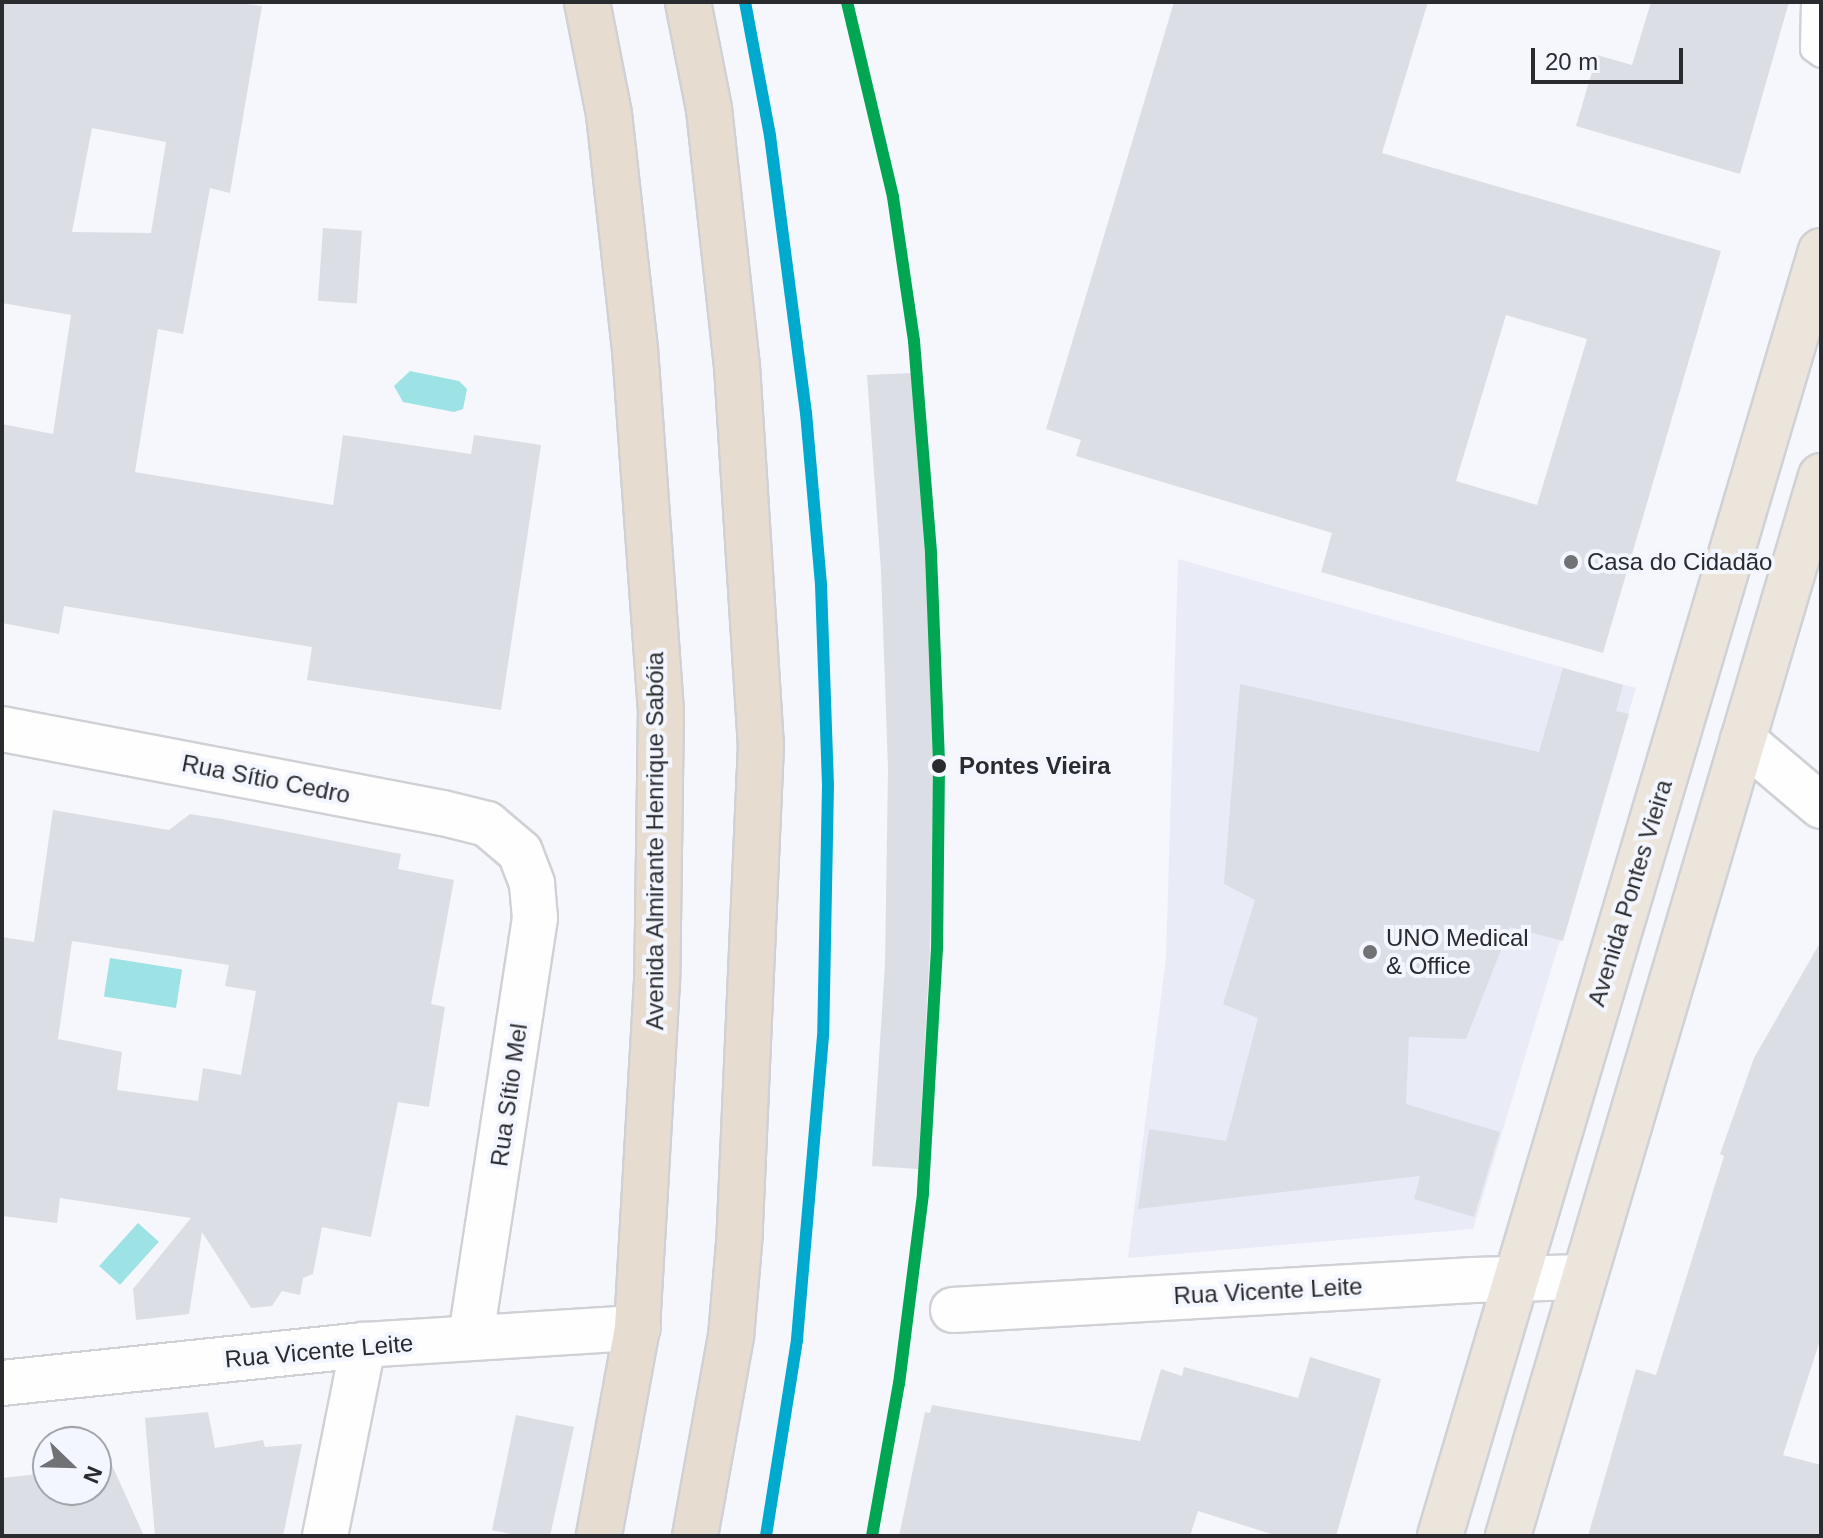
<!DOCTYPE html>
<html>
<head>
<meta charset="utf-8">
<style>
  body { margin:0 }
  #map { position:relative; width:1823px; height:1538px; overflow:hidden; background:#f6f7fc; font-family:Arial,sans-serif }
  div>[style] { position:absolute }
  .built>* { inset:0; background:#e9ebf6 }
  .water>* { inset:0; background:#9de2e4; transform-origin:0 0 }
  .building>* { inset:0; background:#dcdee6; transform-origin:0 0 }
  .roads { filter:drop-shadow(2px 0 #d0d1d5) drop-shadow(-2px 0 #d0d1d5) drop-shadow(0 2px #d0d1d5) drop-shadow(0 -2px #d0d1d5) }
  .service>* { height:24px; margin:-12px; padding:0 12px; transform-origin:12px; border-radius:12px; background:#fefeff }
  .minor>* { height:44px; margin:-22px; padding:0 22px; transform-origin:22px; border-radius:22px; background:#fefeff }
  .primary>* { height:44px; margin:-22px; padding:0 22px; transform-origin:22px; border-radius:22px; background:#ece5dc }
  .trunk>* { height:44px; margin:-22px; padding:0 22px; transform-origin:22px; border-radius:22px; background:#e6ddd0 }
  .rail>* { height:9px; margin-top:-4.5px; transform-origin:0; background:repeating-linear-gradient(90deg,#f3f6ff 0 18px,#c0c1c1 0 36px); box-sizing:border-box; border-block:2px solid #c0c1c1 }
  .rail-1>* { height:12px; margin:-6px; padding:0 6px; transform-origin:6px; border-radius:6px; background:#00a651 }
  .rail-2>* { height:12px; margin:-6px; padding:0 6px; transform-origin:6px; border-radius:6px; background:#00a9ce }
  .dots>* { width:22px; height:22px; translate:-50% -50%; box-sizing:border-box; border:4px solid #f3f6ff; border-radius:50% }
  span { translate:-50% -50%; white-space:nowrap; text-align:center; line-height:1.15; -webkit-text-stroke:8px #f3f6ff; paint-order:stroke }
  .poi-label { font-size:24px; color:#2a2b2e }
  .left { translate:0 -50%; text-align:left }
  .stop-label { font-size:24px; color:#2a2b2e; font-weight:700 }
  .street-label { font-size:24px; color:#2a2b2e }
  .frame { position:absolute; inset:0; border:4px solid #2a2b2e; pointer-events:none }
  .north { position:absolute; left:32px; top:1426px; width:80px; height:80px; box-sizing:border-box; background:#f3f6ff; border:2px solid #a3a5ab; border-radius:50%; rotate:113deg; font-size:22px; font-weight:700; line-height:32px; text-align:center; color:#2a2b2e }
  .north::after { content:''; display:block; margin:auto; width:28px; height:36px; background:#717276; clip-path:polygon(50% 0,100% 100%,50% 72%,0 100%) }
  .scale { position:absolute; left:1531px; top:48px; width:152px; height:36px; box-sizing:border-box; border:4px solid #2a2b2e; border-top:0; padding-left:10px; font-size:24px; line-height:28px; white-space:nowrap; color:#2a2b2e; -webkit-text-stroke:6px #f3f6ff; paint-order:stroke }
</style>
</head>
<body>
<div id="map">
  <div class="built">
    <div style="clip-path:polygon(1178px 559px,1636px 688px,1473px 1229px,1128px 1258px,1166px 958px)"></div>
  </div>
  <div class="water">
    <div style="clip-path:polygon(410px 371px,459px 381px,467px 389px,463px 409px,454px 412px,403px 402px,394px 386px)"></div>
    <div style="left:110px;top:958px;width:73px;height:39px;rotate:9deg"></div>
    <div style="left:138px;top:1223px;width:28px;height:58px;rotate:42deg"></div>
  </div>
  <div class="building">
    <div style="clip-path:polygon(evenodd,2px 2px,231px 2px,262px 6px,230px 193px,210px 188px,183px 334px,158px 329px,135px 472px,333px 505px,343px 435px,471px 454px,474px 435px,541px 445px,501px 710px,307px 680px,312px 647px,64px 606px,59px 634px,2px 623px,2px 424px,53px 434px,71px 315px,2px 303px,2px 2px,92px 128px,166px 142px,151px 233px,72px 232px,92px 128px)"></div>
    <div style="clip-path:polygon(evenodd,1174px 2px,1428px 2px,1382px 153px,1721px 251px,1603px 653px,1321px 572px,1332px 533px,1076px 456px,1081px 440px,1046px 429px,1174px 2px,1506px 315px,1587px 339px,1537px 505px,1456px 481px,1506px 315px)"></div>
    <div style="clip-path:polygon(1651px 2px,1789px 2px,1740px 174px,1576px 126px,1597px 55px,1632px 65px)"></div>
    <div style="left:323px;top:228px;width:39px;height:73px;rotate:4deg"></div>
    <div style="clip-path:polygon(911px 373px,929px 566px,934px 754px,930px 950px,918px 1169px,872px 1166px,885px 964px,888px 768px,881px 571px,867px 375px)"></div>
    <div style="clip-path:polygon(1563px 668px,1623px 685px,1616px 711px,1629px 714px,1563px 941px,1510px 927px,1466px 1039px,1409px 1037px,1406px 1104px,1500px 1132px,1474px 1217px,1414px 1199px,1420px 1176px,1138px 1209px,1149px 1129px,1226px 1141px,1258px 1018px,1223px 1004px,1255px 900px,1224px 884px,1240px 684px,1539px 752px)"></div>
    <div style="clip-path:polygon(evenodd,53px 810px,169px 830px,190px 814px,222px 819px,401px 854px,398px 869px,454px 880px,431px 1004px,445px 1007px,429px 1107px,398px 1102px,371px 1237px,322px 1227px,313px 1274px,303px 1278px,300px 1295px,282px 1291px,272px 1306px,251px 1308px,202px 1232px,189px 1314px,136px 1320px,133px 1289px,191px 1218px,60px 1198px,57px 1223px,2px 1216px,2px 937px,34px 942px,53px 810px,72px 941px,229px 965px,225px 986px,256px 991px,241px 1075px,203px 1068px,198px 1101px,117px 1090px,122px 1052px,58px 1039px,72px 941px)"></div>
    <div style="clip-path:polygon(1821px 941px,1821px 1337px,1783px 1455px,1821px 1465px,1821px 1536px,1588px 1536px,1636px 1369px,1656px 1375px,1724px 1156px,1720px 1154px,1754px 1058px)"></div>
    <div style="clip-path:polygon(1310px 1357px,1381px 1379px,1336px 1536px,1278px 1536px,1198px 1511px,1190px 1536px,899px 1536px,925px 1412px,930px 1413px,932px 1405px,1140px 1441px,1161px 1369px,1182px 1376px,1184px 1367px,1298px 1398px)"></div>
    <div style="clip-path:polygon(208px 1412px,215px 1448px,263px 1440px,265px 1447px,302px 1444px,283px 1536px,155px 1536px,145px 1418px)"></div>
    <div style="clip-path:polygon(516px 1415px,574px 1427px,550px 1536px,520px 1536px,492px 1530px)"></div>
    <div style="clip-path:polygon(112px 1465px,144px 1536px,2px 1536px,2px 1478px,48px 1473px,48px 1490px,96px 1490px,96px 1467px)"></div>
  </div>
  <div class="roads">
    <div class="service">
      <div style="left:1814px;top:2px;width:47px;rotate:91.2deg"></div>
      <div style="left:1813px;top:49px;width:10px;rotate:37deg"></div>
    </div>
    <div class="minor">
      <div style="left:2px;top:729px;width:449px;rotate:10.8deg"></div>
      <div style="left:443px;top:813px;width:45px;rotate:14deg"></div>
      <div style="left:487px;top:824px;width:43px;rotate:40.3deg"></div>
      <div style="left:520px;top:852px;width:34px;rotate:69deg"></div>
      <div style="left:532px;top:884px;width:34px;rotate:85deg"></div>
      <div style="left:535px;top:918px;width:425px;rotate:98.7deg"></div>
      <div style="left:1743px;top:740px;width:102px;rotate:40.2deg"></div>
      <div style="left:953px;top:1310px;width:521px;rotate:-3.3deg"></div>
      <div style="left:1473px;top:1280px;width:111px;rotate:-1.5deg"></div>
      <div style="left:2px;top:1383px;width:363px;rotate:-6deg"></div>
      <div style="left:363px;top:1345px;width:275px;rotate:-3.6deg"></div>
      <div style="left:325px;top:1536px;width:195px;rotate:-78.7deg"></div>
    </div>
    <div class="primary">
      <div style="left:1440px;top:1536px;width:1340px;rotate:-73.49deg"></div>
      <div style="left:1508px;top:1536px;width:1105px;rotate:-73.55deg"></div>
    </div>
    <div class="trunk">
      <div style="left:587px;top:2px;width:114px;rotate:78.9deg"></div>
      <div style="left:609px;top:114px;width:236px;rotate:83.7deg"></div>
      <div style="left:635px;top:349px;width:360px;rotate:85.9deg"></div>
      <div style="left:661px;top:708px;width:273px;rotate:90.8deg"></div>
      <div style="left:657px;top:981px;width:348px;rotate:93.3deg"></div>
      <div style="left:637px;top:1328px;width:211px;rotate:100.4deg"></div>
      <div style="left:688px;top:2px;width:109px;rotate:78.9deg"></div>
      <div style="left:709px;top:109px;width:259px;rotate:83.8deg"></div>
      <div style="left:737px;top:366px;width:379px;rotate:86.4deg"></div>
      <div style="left:761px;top:744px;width:488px;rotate:92.5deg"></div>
      <div style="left:740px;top:1232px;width:104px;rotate:94.9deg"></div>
      <div style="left:731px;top:1336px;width:203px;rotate:100.2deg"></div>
    </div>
  </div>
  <div class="rail">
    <div style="left:745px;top:2px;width:136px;rotate:79.4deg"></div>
    <div style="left:770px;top:136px;width:279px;rotate:82.6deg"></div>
    <div style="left:806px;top:413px;width:173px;rotate:85deg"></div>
    <div style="left:821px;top:585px;width:200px;rotate:88deg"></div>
    <div style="left:828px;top:785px;width:251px;rotate:91.1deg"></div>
    <div style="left:823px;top:1036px;width:305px;rotate:94.9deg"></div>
    <div style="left:797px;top:1340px;width:198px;rotate:99deg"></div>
  </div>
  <div class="rail-1">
    <div style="left:847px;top:2px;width:200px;rotate:76.7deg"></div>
    <div style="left:893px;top:197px;width:146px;rotate:81.7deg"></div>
    <div style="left:914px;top:341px;width:214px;rotate:85.4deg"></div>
    <div style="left:931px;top:554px;width:210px;rotate:87.8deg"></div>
    <div style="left:939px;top:764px;width:184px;rotate:90.6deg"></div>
    <div style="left:937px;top:948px;width:246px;rotate:93.3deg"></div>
    <div style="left:923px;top:1194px;width:191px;rotate:97.2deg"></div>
    <div style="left:899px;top:1383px;width:155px;rotate:100deg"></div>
  </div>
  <div class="rail-2">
    <div style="left:745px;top:2px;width:136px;rotate:79.4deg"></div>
    <div style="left:770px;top:136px;width:279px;rotate:82.6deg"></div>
    <div style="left:806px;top:413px;width:173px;rotate:85deg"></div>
    <div style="left:821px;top:585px;width:200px;rotate:88deg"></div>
    <div style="left:828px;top:785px;width:251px;rotate:91.1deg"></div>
    <div style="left:823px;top:1036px;width:305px;rotate:94.9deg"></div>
    <div style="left:797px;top:1340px;width:198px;rotate:99deg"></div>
  </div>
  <div class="dots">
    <div style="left:1571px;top:562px;background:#717276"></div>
    <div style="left:939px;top:766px;background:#2a2b2e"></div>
    <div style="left:1370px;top:952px;background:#717276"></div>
  </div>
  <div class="poi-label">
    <span class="left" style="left:1587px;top:562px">Casa do Cidadão</span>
    <span class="left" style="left:1386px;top:952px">UNO Medical<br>&amp; Office</span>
  </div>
  <div class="stop-label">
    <span class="left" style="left:959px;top:766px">Pontes Vieira</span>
  </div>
  <div class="street-label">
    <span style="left:266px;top:779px;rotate:11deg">Rua Sítio Cedro</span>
    <span style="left:655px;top:841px;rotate:-90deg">Avenida Almirante Henrique Sabóia</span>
    <span style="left:1630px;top:893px;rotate:-73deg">Avenida Pontes Vieira</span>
    <span style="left:509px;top:1095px;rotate:-82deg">Rua Sítio Mel</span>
    <span style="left:1268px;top:1291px;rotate:-3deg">Rua Vicente Leite</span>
    <span style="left:319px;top:1351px;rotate:-5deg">Rua Vicente Leite</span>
  </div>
  <div class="frame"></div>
  <div class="north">N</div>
  <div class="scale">20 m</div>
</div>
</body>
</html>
